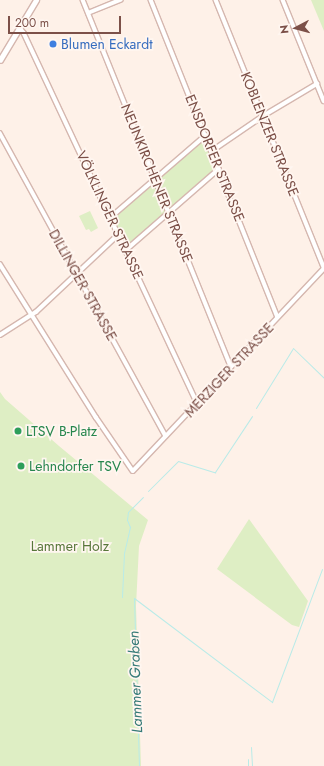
<!DOCTYPE html>
<html>
<head>
<meta charset="utf-8">
<style>
  body { margin:0 }
  #map { position:relative; width:324px; height:766px; overflow:hidden; background:#fef1e8; font-family:Jost,sans-serif }
  div>[style] { position:absolute }
  .green>* { inset:0; background:#deeec4 }
  .stream>* { height:1px; margin:-0.5px; padding:0 0.5px; transform-origin:0.5px; border-radius:0.5px; background:#b9ebe8 }
  .roads { filter:drop-shadow(1px 0 #d5b7af) drop-shadow(-1px 0 #d5b7af) drop-shadow(0 1px #d5b7af) drop-shadow(0 -1px #d5b7af) }
  .minor>* { height:3.5px; margin:-1.75px; padding:0 1.75px; transform-origin:1.75px; border-radius:1.75px; background:#fff }
  .tertiary>* { height:4.5px; margin:-2.25px; padding:0 2.25px; transform-origin:2.25px; border-radius:2.25px; background:#fff }
  .dots>* { width:11px; height:11px; translate:-50% -50%; box-sizing:border-box; border:2px solid #fff6f0; border-radius:50% }
  span { translate:-50% -50%; white-space:nowrap; text-align:center; line-height:1.15; -webkit-text-stroke:3.5px #fff6f0; paint-order:stroke }
  .shop-label { font-size:14px; color:#366cbe }
  .left { translate:0 -50%; text-align:left }
  .street-label { font-size:14px; color:#7c5048 }
  .leisure-label { font-size:14px; color:#27864d }
  .park-label { font-size:14px; color:#58773a }
  .water-label { font-size:15px; color:#377b78; font-style:italic }
  .north { position:absolute; left:276px; top:8px; width:40px; height:40px; -webkit-text-stroke:3px #fff6f0; paint-order:stroke; rotate:264deg; font-size:11px; font-weight:700; line-height:16px; text-align:center; color:#7c5048 }
  .north::after { content:''; display:block; margin:auto; width:14px; height:18px; background:#7c5048; clip-path:polygon(50% 0,100% 100%,50% 72%,0 100%) }
  .scale { position:absolute; left:8px; top:16px; width:113px; height:18px; box-sizing:border-box; border:2px solid #7c5048; border-top:0; padding-left:5px; font-size:12px; line-height:14px; white-space:nowrap; color:#7c5048; -webkit-text-stroke:3px #fff6f0; paint-order:stroke }
</style>
</head>
<body>
<div id="map">
  <div class="green">
    <div style="clip-path:polygon(311px 0,324px 0,324px 31px)"></div>
    <div style="clip-path:polygon(206px 135px,219px 169px,126px 250px,111px 217px)"></div>
    <div style="clip-path:polygon(90px 211px,98px 228px,91px 232px,89px 229px,86px 230px,79px 216px)"></div>
    <div style="clip-path:polygon(0 392px,5px 399px,59px 446px,148px 520px,139px 546px,136px 606px,141px 766px,0 766px)"></div>
    <div style="clip-path:polygon(249px 519px,308px 601px,299px 627px,292px 625px,217px 569px)"></div>
  </div>
  <div class="stream">
    <div style="left:256px;top:408px;width:70px;rotate:-58.3deg"></div>
    <div style="left:293px;top:348px;width:43px;rotate:44.1deg"></div>
    <div style="left:148px;top:491px;width:42px;rotate:-45deg"></div>
    <div style="left:178px;top:461px;width:39px;rotate:17deg"></div>
    <div style="left:215px;top:472px;width:67px;rotate:-56.5deg"></div>
    <div style="left:122px;top:597px;width:44px;rotate:-87.4deg"></div>
    <div style="left:124px;top:553px;width:27px;rotate:-77deg"></div>
    <div style="left:130px;top:527px;width:8px;rotate:-113deg"></div>
    <div style="left:127px;top:520px;width:8px;rotate:-83deg"></div>
    <div style="left:128px;top:512px;width:21px;rotate:-45deg"></div>
    <div style="left:134px;top:598px;width:173px;rotate:37deg"></div>
    <div style="left:272px;top:702px;width:142px;rotate:-69.4deg"></div>
    <div style="left:134px;top:598px;width:168px;rotate:88.3deg"></div>
    <div style="left:251px;top:747px;width:19px;rotate:87deg"></div>
    <div style="left:248px;top:759px;width:7px;rotate:90deg"></div>
  </div>
  <div class="roads">
    <div class="minor">
      <div style="left:83px;top:0;width:395px;rotate:68deg"></div>
      <div style="left:151px;top:0;width:341px;rotate:68.2deg"></div>
      <div style="left:216px;top:0;width:288px;rotate:68deg"></div>
      <div style="left:283px;top:0;width:109px;rotate:67.9deg"></div>
      <div style="left:88px;top:13px;width:35px;rotate:-22deg"></div>
      <div style="left:20px;top:28px;width:6px;rotate:51deg"></div>
      <div style="left:24px;top:33px;width:410px;rotate:64.9deg"></div>
      <div style="left:0;top:133px;width:345px;rotate:61.3deg"></div>
      <div style="left:212px;top:151px;width:62px;rotate:-34.5deg"></div>
      <div style="left:263px;top:116px;width:63px;rotate:-30.7deg"></div>
      <div style="left:111px;top:217px;width:125px;rotate:-40.8deg"></div>
      <div style="left:126px;top:250px;width:123px;rotate:-41.1deg"></div>
      <div style="left:0;top:264px;width:181px;rotate:57.9deg"></div>
      <div style="left:96px;top:417px;width:65px;rotate:55.6deg"></div>
      <div style="left:133px;top:471px;width:279px;rotate:-46.7deg"></div>
      <div style="left:0;top:335px;width:43px;rotate:-32.6deg"></div>
      <div style="left:36px;top:312px;width:114px;rotate:-43.2deg"></div>
    </div>
    <div class="tertiary">
      <div style="left:0;top:60px;width:70px;rotate:-59deg"></div>
    </div>
  </div>
  <div class="dots">
    <div style="left:53px;top:44px;background:#3f7fe0"></div>
    <div style="left:18px;top:431px;background:#2e9e5b"></div>
    <div style="left:21px;top:466px;background:#2e9e5b"></div>
  </div>
  <div class="shop-label">
    <span class="left" style="left:61px;top:44px">Blumen Eckardt</span>
  </div>
  <div class="street-label">
    <span style="left:270px;top:134px;rotate:68deg">KOBLENZER STRASSE</span>
    <span style="left:215px;top:158px;rotate:68deg">ENSDORFER STRASSE</span>
    <span style="left:157px;top:183px;rotate:68deg">NEUNKIRCHENER STRASSE</span>
    <span style="left:110px;top:215px;rotate:65deg">VÖLKLINGER STRASSE</span>
    <span style="left:83px;top:285px;rotate:61deg">DILLINGER STRASSE</span>
    <span style="left:229px;top:370px;rotate:-47deg">MERZIGER STRASSE</span>
  </div>
  <div class="leisure-label">
    <span class="left" style="left:26px;top:431px">LTSV B-Platz</span>
    <span class="left" style="left:29px;top:466px">Lehndorfer TSV</span>
  </div>
  <div class="park-label">
    <span style="left:70px;top:546px">Lammer Holz</span>
  </div>
  <div class="water-label">
    <span style="left:136px;top:682px;rotate:-92deg">Lammer Graben</span>
  </div>
  <div class="north">N</div>
  <div class="scale">200 m</div>
</div>
</body>
</html>
